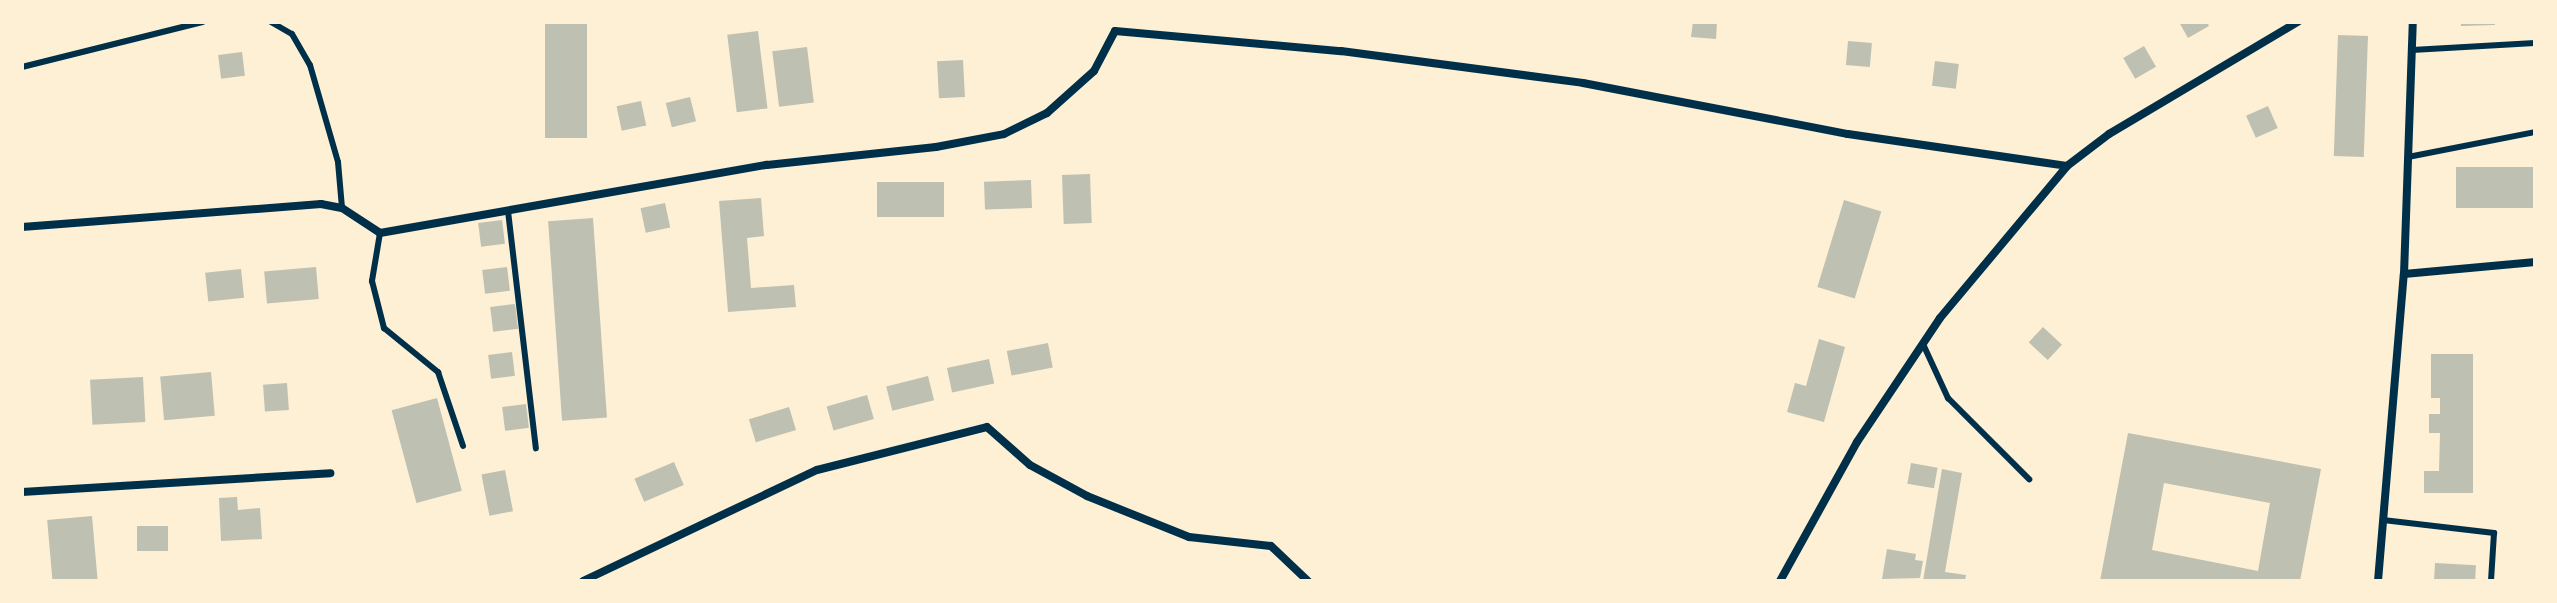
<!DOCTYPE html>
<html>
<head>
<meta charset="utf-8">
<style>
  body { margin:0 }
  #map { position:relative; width:2557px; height:603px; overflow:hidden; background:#fdf0d5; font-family:"Nunito Sans",sans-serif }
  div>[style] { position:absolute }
  .building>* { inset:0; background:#bec0b2; transform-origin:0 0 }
  .service>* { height:6px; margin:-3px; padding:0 3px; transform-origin:3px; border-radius:3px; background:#003049 }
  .minor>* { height:8px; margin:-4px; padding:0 4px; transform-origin:4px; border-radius:4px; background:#003049 }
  span { translate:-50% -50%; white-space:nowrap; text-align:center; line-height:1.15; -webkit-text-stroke:7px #fdf0d5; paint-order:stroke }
  .frame { position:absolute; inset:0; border:24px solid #fdf0d5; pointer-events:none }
</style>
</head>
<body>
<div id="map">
  <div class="building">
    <div style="left:545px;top:22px;width:42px;height:116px"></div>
    <div style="clip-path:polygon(1693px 22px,1717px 22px,1716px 39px,1691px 37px)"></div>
    <div style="clip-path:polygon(2179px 22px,2207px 22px,2209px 26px,2188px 38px)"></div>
    <div style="clip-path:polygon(2461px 22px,2495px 22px,2495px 25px,2461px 26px)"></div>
    <div style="left:758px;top:31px;width:78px;height:31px;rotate:83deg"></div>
    <div style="left:2338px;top:35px;width:30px;height:121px;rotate:2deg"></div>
    <div style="left:1848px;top:41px;width:24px;height:24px;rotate:5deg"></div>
    <div style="left:2144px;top:46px;width:24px;height:24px;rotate:60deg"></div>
    <div style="left:807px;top:47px;width:56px;height:35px;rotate:83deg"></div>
    <div style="left:242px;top:52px;width:24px;height:24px;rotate:83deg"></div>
    <div style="left:963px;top:60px;width:37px;height:26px;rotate:87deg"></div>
    <div style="left:1935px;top:61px;width:24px;height:25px;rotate:7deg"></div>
    <div style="left:690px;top:97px;width:25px;height:25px;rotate:76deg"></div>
    <div style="left:641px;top:101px;width:25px;height:25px;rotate:78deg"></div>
    <div style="left:2268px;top:106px;width:24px;height:24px;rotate:66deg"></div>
    <div style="left:2535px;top:167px;width:41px;height:79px;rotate:90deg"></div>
    <div style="left:1090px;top:174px;width:49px;height:28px;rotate:88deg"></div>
    <div style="left:1031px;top:180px;width:28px;height:47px;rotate:88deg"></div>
    <div style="left:944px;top:182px;width:35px;height:67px;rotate:90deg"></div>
    <div style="clip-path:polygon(761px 198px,764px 236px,747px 238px,751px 288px,794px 285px,796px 307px,728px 312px,719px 201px)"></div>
    <div style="left:1844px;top:200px;width:39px;height:91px;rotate:17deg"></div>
    <div style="left:665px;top:203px;width:25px;height:25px;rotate:78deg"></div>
    <div style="left:593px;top:218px;width:200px;height:45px;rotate:86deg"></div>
    <div style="left:502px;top:220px;width:24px;height:24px;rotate:83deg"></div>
    <div style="left:316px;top:267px;width:32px;height:52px;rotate:85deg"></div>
    <div style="left:507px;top:267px;width:24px;height:25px;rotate:83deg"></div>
    <div style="left:241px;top:269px;width:29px;height:36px;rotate:84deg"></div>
    <div style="left:515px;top:304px;width:25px;height:25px;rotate:83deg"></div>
    <div style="left:2043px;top:327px;width:26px;height:21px;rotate:43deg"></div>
    <div style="clip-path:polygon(1819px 339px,1845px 347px,1824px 422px,1787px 412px,1795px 383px,1806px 386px)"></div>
    <div style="left:1048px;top:343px;width:25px;height:42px;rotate:79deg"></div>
    <div style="left:512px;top:352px;width:24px;height:24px;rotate:83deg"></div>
    <div style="clip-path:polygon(2431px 354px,2473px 354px,2473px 493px,2424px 493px,2424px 471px,2439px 471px,2440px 433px,2429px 433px,2429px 414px,2440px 414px,2440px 398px,2431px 398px)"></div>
    <div style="left:989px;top:359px;width:25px;height:43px;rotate:78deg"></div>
    <div style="left:211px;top:372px;width:44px;height:51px;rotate:85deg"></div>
    <div style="left:928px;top:376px;width:25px;height:43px;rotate:76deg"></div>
    <div style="left:143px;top:377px;width:45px;height:53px;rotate:87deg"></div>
    <div style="left:287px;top:383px;width:27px;height:24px;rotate:86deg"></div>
    <div style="left:867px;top:395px;width:25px;height:42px;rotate:74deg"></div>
    <div style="left:437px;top:398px;width:96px;height:47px;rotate:75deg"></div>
    <div style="left:526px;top:404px;width:24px;height:24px;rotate:83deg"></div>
    <div style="left:789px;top:407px;width:24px;height:42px;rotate:73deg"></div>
    <div style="clip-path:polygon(evenodd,2128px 433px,2321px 469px,2300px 581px,2100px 581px,2128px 433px,2164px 483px,2270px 503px,2258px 571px,2152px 550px,2164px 483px)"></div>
    <div style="left:674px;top:462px;width:25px;height:43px;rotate:67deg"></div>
    <div style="left:1911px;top:463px;width:27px;height:21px;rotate:10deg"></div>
    <div style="clip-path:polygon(1942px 469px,1962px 473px,1945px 572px,1966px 575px,1965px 581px,1923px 581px)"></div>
    <div style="left:505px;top:470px;width:42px;height:24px;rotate:79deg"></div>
    <div style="clip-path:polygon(237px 497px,238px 510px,260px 508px,262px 539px,221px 541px,219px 498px)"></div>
    <div style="left:92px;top:516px;width:64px;height:45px;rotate:85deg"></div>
    <div style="left:137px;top:526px;width:31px;height:25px"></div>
    <div style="clip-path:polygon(1887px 549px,1916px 554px,1915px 560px,1923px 561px,1920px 578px,1882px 579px)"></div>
    <div style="left:2435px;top:563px;width:41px;height:18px;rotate:3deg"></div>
  </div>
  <div class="service">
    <div style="left:271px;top:22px;width:24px;rotate:30deg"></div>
    <div style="left:292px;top:34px;width:36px;rotate:60deg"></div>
    <div style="left:310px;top:65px;width:101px;rotate:73.9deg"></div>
    <div style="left:338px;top:162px;width:46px;rotate:85deg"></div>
    <div style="left:2412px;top:50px;width:123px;rotate:-3.3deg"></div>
    <div style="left:22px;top:67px;width:186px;rotate:-14deg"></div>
    <div style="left:2408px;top:157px;width:129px;rotate:-11.1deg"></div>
    <div style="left:508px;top:211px;width:239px;rotate:83.3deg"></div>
    <div style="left:380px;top:233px;width:49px;rotate:99.5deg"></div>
    <div style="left:372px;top:281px;width:49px;rotate:75.7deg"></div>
    <div style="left:384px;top:328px;width:70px;rotate:39.2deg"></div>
    <div style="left:438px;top:372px;width:78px;rotate:71.3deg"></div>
    <div style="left:1923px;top:344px;width:60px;rotate:65.2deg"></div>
    <div style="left:1948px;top:398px;width:115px;rotate:45deg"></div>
    <div style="left:2383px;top:520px;width:112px;rotate:6.7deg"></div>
    <div style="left:2494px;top:533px;width:48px;rotate:93.6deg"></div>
  </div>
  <div class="minor">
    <div style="left:1115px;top:31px;width:227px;rotate:5.1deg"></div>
    <div style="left:1341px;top:51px;width:244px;rotate:7.5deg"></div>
    <div style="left:1583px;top:83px;width:270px;rotate:10.9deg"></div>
    <div style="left:1848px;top:134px;width:221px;rotate:8.3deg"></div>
    <div style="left:22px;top:227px;width:300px;rotate:-4.4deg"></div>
    <div style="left:321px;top:204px;width:21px;rotate:11deg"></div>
    <div style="left:342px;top:208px;width:45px;rotate:33.3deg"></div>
    <div style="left:380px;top:233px;width:393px;rotate:-10deg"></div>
    <div style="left:767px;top:165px;width:170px;rotate:-6.1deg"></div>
    <div style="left:936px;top:147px;width:69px;rotate:-10.8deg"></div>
    <div style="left:1004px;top:134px;width:48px;rotate:-26deg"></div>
    <div style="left:1047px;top:113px;width:63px;rotate:-41.8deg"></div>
    <div style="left:1094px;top:71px;width:45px;rotate:-62.3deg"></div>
    <div style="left:2404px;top:274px;width:132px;rotate:-5.2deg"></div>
    <div style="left:22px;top:492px;width:309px;rotate:-3.5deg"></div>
    <div style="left:583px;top:581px;width:259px;rotate:-25.4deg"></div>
    <div style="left:817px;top:470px;width:175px;rotate:-14.2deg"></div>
    <div style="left:987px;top:427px;width:57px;rotate:41.5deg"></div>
    <div style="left:1030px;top:465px;width:65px;rotate:28.5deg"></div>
    <div style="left:1087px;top:496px;width:110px;rotate:21.9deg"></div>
    <div style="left:1189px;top:537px;width:82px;rotate:6.3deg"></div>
    <div style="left:1271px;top:546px;width:51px;rotate:43.4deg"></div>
    <div style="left:1780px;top:581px;width:159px;rotate:-61deg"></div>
    <div style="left:1857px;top:442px;width:149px;rotate:-56.2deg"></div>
    <div style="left:1940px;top:318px;width:198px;rotate:-50.1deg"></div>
    <div style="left:2067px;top:166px;width:53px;rotate:-37.3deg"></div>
    <div style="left:2109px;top:134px;width:220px;rotate:-30.7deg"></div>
    <div style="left:2378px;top:581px;width:308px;rotate:-85.2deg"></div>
    <div style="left:2404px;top:274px;width:252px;rotate:-88deg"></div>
  </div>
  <div class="frame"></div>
</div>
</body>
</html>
